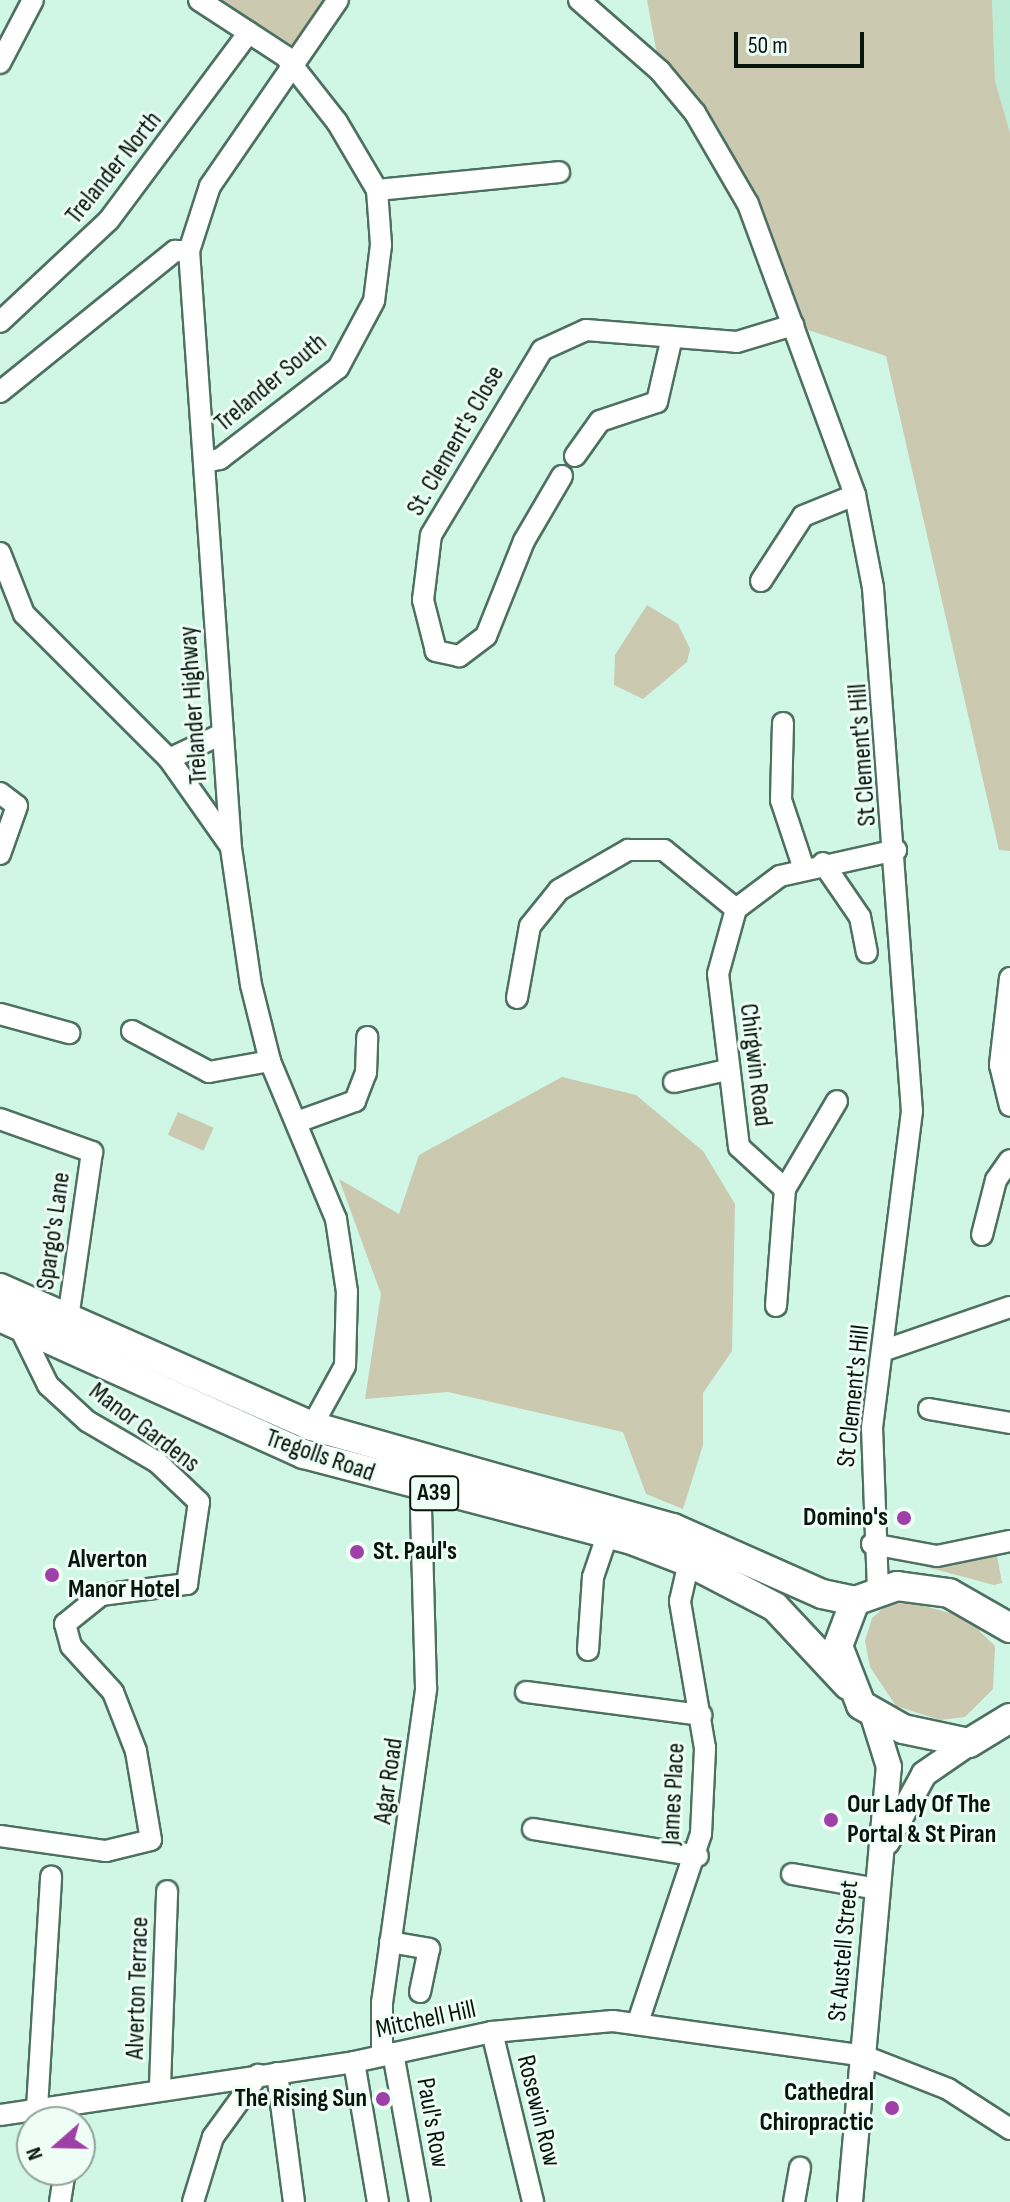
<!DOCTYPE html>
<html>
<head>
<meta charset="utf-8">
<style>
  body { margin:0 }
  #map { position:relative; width:1010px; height:2202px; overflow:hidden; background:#d0f7e5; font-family:"Sofia Sans Condensed",sans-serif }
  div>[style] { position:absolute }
  .built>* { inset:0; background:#bdedd7 }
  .green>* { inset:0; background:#cbc9b0; transform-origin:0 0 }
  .roads { filter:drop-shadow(2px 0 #4d7061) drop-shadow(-2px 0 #4d7061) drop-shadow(0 2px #4d7061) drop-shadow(0 -2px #4d7061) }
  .minor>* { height:20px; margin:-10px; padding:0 10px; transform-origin:10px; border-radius:10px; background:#fff }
  .major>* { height:24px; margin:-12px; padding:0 12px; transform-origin:12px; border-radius:12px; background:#fff }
  .highway>* { height:28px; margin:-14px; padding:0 14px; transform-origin:14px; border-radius:14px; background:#fff }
  .dots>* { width:22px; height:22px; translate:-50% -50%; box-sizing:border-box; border:4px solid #eefef6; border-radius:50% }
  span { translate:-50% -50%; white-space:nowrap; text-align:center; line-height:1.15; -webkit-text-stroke:6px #eefef6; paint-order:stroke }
  .shield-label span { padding:2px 6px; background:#eefef6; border:2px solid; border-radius:6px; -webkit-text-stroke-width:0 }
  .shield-label { font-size:24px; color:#07150f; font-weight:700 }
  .street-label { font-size:26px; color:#07150f }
  .poi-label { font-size:26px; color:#07150f; font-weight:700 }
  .right { translate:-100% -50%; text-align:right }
  .left { translate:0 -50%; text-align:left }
  .north { position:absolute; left:16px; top:2106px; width:80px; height:80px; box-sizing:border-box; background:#eefef6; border:2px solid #92a19a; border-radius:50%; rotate:250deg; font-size:22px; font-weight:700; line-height:32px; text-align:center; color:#07150f }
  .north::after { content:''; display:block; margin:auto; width:28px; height:36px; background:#9f3fa8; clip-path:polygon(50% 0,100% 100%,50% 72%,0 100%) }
  .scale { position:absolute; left:734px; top:32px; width:130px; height:36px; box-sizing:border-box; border:4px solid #07150f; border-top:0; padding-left:10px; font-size:24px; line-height:28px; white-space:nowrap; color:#07150f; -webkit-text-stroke:6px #eefef6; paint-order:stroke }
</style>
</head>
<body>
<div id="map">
  <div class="built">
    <div style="clip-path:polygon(992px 0,1010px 0,1010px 133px,995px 81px)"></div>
  </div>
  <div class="green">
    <div style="clip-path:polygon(220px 0,334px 0,297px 48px)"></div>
    <div style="clip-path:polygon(647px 0,992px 0,995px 81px,1010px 133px,1010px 851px,999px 850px,886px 356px,793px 325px,748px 204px,660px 71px)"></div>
    <div style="clip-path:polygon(647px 605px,678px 624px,690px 649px,687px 662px,643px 699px,614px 685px,615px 655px)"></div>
    <div style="clip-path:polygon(562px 1077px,636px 1095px,703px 1151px,735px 1204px,732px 1351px,703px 1393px,703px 1445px,683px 1509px,646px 1494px,623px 1432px,448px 1392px,365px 1399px,381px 1294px,339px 1179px,399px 1214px,419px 1155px)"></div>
    <div style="left:178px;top:1112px;width:39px;height:25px;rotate:24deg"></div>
    <div style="clip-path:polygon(996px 1550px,1002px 1583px,994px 1585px,923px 1566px)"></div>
    <div style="clip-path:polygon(909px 1602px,965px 1617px,995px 1646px,993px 1689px,965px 1717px,940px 1720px,896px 1706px,870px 1667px,865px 1641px,872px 1618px,887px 1605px)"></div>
  </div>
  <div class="roads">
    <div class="minor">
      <div style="left:199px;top:0;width:103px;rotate:33.1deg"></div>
      <div style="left:285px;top:56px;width:84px;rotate:51.8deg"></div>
      <div style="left:337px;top:122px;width:79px;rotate:59.5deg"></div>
      <div style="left:377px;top:190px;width:55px;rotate:85.8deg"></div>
      <div style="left:381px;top:245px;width:56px;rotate:97.1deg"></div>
      <div style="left:374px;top:301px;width:76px;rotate:118.2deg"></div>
      <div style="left:338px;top:368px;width:149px;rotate:142.4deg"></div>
      <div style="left:220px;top:459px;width:16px;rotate:169deg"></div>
      <div style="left:579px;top:0;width:108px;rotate:41.2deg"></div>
      <div style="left:660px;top:71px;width:55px;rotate:50.2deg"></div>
      <div style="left:695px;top:113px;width:105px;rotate:59.8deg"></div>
      <div style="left:748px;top:204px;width:310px;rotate:69.8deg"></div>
      <div style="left:855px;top:495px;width:95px;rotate:79deg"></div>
      <div style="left:873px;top:588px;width:524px;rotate:85.74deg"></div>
      <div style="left:912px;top:1111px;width:319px;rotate:97.2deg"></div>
      <div style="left:872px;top:1427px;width:162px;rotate:87.9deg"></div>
      <div style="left:0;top:63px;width:71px;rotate:-62.4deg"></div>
      <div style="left:377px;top:190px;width:183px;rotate:-5.6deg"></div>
      <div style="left:0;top:322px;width:149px;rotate:-43.1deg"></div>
      <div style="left:109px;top:220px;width:234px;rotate:-53.3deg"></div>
      <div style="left:0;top:392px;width:225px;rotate:-38.9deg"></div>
      <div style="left:175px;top:251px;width:14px"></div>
      <div style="left:575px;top:456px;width:43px;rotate:-54.5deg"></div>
      <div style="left:600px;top:421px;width:60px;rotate:-18.4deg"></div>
      <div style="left:657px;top:402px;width:67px;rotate:-77deg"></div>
      <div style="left:562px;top:476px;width:75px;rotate:120.3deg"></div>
      <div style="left:524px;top:541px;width:102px;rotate:111.8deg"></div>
      <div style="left:486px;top:636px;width:34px;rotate:143deg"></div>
      <div style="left:459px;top:656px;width:24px;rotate:-168deg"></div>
      <div style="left:436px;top:651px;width:53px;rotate:-104.3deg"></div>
      <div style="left:423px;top:600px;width:65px;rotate:-83deg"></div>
      <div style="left:431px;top:535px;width:216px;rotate:-59deg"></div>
      <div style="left:542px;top:350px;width:48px;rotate:-24.4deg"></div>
      <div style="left:586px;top:330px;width:151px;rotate:4.5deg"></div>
      <div style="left:737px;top:342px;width:59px;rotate:-16.9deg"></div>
      <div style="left:0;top:553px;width:66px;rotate:68.5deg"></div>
      <div style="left:24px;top:614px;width:205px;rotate:45deg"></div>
      <div style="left:169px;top:759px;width:104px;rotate:54.8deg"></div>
      <div style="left:761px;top:581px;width:77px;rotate:-57.1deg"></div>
      <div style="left:803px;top:516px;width:56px;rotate:-22deg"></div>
      <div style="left:783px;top:723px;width:77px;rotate:91.5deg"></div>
      <div style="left:781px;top:800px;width:73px;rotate:71.6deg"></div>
      <div style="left:169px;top:759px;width:59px;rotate:-25.3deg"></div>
      <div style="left:0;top:793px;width:21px;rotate:37deg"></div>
      <div style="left:17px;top:806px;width:51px;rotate:109.5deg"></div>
      <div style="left:823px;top:863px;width:65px;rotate:55.6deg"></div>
      <div style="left:860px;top:917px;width:36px;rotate:79deg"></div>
      <div style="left:1010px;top:978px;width:88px;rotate:96.6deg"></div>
      <div style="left:1000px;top:1065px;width:42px;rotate:76.3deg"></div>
      <div style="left:517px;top:998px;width:73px;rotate:-79.8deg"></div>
      <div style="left:530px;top:926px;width:46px;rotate:-51.1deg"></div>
      <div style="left:559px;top:890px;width:80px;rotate:-30.1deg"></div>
      <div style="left:628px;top:850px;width:36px"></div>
      <div style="left:664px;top:850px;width:93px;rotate:39.3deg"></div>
      <div style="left:0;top:1014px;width:72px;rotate:15.4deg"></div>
      <div style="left:132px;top:1031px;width:87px;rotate:28deg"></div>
      <div style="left:209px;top:1072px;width:62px;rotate:-10.2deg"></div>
      <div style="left:674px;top:1082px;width:54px;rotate:-12.8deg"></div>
      <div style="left:0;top:1119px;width:98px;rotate:19.7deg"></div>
      <div style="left:92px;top:1152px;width:169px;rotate:98.2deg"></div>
      <div style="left:297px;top:1122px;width:62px;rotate:-19.9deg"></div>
      <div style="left:355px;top:1101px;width:30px;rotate:-69deg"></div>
      <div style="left:366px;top:1073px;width:36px;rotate:-88deg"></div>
      <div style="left:785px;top:1189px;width:102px;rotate:-59.4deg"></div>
      <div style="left:982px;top:1235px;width:57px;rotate:-75.7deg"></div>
      <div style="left:996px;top:1180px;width:24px;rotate:-55deg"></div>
      <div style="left:776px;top:1306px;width:117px;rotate:-85.6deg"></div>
      <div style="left:785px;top:1189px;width:62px;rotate:-137.6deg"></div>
      <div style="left:739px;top:1147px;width:174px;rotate:-96.9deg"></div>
      <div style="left:718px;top:974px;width:67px;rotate:-74.5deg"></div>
      <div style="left:736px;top:909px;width:55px;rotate:-36.9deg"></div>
      <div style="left:780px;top:876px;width:119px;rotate:-12.6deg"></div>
      <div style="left:885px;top:1350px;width:132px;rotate:-19deg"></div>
      <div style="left:929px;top:1409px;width:82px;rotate:9.8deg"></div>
      <div style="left:312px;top:1426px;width:68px;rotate:-61.2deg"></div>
      <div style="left:345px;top:1366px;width:74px;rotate:-88.5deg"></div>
      <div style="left:347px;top:1292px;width:74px;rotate:-98.6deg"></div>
      <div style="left:336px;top:1219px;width:171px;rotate:-112.7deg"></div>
      <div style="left:270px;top:1061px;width:78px;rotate:-104deg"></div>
      <div style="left:251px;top:985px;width:138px;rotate:-98.3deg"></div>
      <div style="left:231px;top:848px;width:598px;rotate:-94.02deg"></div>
      <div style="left:189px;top:251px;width:68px;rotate:-72.1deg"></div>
      <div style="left:210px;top:186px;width:226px;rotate:-55.5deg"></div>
      <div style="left:872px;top:1544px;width:66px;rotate:10.5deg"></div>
      <div style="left:937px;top:1556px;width:75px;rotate:-11.6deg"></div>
      <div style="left:588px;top:1650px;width:73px;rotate:-86.1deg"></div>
      <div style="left:593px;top:1577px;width:46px;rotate:-71.2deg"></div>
      <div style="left:526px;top:1692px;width:177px;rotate:7.5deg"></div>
      <div style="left:533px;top:1829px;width:167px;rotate:9.3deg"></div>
      <div style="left:0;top:1836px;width:107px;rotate:8.1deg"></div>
      <div style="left:106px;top:1851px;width:46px;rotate:-13.7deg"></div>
      <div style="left:151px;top:1840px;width:90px;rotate:-99.6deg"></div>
      <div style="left:136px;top:1751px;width:63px;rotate:-111.3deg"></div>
      <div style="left:113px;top:1692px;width:62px;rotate:-132.4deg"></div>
      <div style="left:71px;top:1646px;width:23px;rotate:-105deg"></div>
      <div style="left:65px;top:1624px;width:46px;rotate:-38.9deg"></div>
      <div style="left:101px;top:1595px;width:87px;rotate:-7.3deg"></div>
      <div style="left:187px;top:1584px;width:83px;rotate:-81.7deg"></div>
      <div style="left:199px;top:1502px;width:58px;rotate:-136.4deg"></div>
      <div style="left:157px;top:1462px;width:81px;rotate:-149.6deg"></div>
      <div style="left:87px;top:1421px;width:53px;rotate:-137.3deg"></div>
      <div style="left:48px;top:1385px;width:66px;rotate:-116.2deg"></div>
      <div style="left:792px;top:1874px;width:86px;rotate:10deg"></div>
      <div style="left:390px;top:1942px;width:40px;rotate:10deg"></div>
      <div style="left:429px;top:1949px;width:44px;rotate:101.8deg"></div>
      <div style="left:638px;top:2022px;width:198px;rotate:-71.5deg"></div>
      <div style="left:701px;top:1834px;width:86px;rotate:-87.3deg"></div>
      <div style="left:705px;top:1748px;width:149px;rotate:-99.7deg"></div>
      <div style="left:680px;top:1601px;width:40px;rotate:-77deg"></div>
      <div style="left:492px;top:2032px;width:175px;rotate:76.4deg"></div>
      <div style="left:393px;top:2053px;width:151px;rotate:79.7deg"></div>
      <div style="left:382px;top:2055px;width:52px;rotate:-90deg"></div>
      <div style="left:382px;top:2003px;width:318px;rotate:-82deg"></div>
      <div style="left:426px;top:1688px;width:177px;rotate:-91.6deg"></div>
      <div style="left:354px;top:2062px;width:142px;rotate:80.3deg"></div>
      <div style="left:277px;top:2073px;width:130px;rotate:82.5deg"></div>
      <div style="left:160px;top:2086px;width:195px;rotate:-87.9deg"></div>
      <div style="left:37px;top:2108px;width:232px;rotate:-86.5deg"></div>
      <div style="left:0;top:2115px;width:358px;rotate:-8.5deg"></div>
      <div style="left:354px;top:2062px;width:141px;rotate:-12.3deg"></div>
      <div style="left:492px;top:2032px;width:121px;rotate:-5.2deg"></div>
      <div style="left:613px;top:2021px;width:253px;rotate:7.9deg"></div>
      <div style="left:864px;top:2056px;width:90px;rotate:21.4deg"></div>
      <div style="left:948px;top:2089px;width:74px;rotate:32.8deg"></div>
      <div style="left:60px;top:2202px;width:32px;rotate:-81deg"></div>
      <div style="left:193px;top:2202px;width:68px;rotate:-72.9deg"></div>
      <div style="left:213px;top:2137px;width:77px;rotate:-54deg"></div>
      <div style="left:794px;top:2202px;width:35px;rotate:-80deg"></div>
    </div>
    <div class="major">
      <div style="left:887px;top:1842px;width:77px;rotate:-61.4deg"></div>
      <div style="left:924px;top:1774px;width:55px;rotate:-34.6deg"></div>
      <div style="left:850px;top:2202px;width:437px;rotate:-84.9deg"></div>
      <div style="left:889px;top:1767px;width:53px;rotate:-107.4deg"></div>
    </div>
    <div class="highway">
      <div style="left:0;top:1288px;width:341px;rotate:23.9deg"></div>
      <div style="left:312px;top:1426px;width:375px;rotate:15.8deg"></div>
      <div style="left:673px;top:1528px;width:163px;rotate:23.9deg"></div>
      <div style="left:822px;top:1594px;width:34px;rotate:12deg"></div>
      <div style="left:0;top:1317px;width:333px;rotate:24.3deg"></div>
      <div style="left:304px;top:1454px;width:336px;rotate:14.7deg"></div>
      <div style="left:629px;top:1539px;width:64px;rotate:21deg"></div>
      <div style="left:689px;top:1562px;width:97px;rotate:27.6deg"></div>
      <div style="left:775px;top:1607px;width:107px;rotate:46.9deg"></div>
      <div style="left:1010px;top:1628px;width:70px;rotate:-150.2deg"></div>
      <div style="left:949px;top:1593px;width:52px;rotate:-172.3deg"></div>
      <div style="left:897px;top:1586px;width:45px;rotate:160.3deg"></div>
      <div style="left:855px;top:1601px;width:48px;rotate:110.7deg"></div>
      <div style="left:838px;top:1646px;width:63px;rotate:68.7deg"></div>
      <div style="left:861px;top:1705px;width:48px;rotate:29.7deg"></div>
      <div style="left:903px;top:1729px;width:67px;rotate:12deg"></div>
      <div style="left:969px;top:1743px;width:48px;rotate:-31.4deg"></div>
    </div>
  </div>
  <div class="dots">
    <div style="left:904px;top:1518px;background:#9f3fa8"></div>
    <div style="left:357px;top:1552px;background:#9f3fa8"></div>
    <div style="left:52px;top:1575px;background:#9f3fa8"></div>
    <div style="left:831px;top:1820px;background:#9f3fa8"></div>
    <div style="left:383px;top:2099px;background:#9f3fa8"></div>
    <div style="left:892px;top:2108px;background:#9f3fa8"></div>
  </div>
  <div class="shield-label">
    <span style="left:434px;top:1493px">A39</span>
  </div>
  <div class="street-label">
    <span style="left:114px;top:168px;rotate:-51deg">Trelander North</span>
    <span style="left:271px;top:383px;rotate:-40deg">Trelander South</span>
    <span style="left:456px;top:441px;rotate:-60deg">St. Clement's Close</span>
    <span style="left:194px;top:705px;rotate:-94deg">Trelander Highway</span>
    <span style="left:863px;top:755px;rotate:-94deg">St Clement's Hill</span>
    <span style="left:755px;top:1065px;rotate:83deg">Chirgwin Road</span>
    <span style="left:54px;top:1231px;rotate:-82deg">Spargo's Lane</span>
    <span style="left:854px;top:1396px;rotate:-84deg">St Clement's Hill</span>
    <span style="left:144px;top:1428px;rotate:37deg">Manor Gardens</span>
    <span style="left:320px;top:1456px;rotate:19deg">Tregolls Road</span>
    <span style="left:389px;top:1781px;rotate:-82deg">Agar Road</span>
    <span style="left:674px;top:1794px;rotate:-87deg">James Place</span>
    <span style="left:844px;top:1951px;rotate:-85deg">St Austell Street</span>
    <span style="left:138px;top:1988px;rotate:-88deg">Alverton Terrace</span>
    <span style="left:426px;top:2020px;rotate:-12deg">Mitchell Hill</span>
    <span style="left:538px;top:2111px;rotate:76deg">Rosewin Row</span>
    <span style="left:432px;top:2123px;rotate:80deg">Paul's Row</span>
  </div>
  <div class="poi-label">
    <span class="right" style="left:888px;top:1518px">Domino's</span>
    <span class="left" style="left:373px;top:1552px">St. Paul's</span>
    <span class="left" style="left:68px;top:1575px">Alverton<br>Manor Hotel</span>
    <span class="left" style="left:847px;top:1820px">Our Lady Of The<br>Portal &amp; St Piran</span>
    <span class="right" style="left:874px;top:2108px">Cathedral<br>Chiropractic</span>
    <span class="right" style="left:367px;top:2099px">The Rising Sun</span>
  </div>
  <div class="north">N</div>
  <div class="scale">50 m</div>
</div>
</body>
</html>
